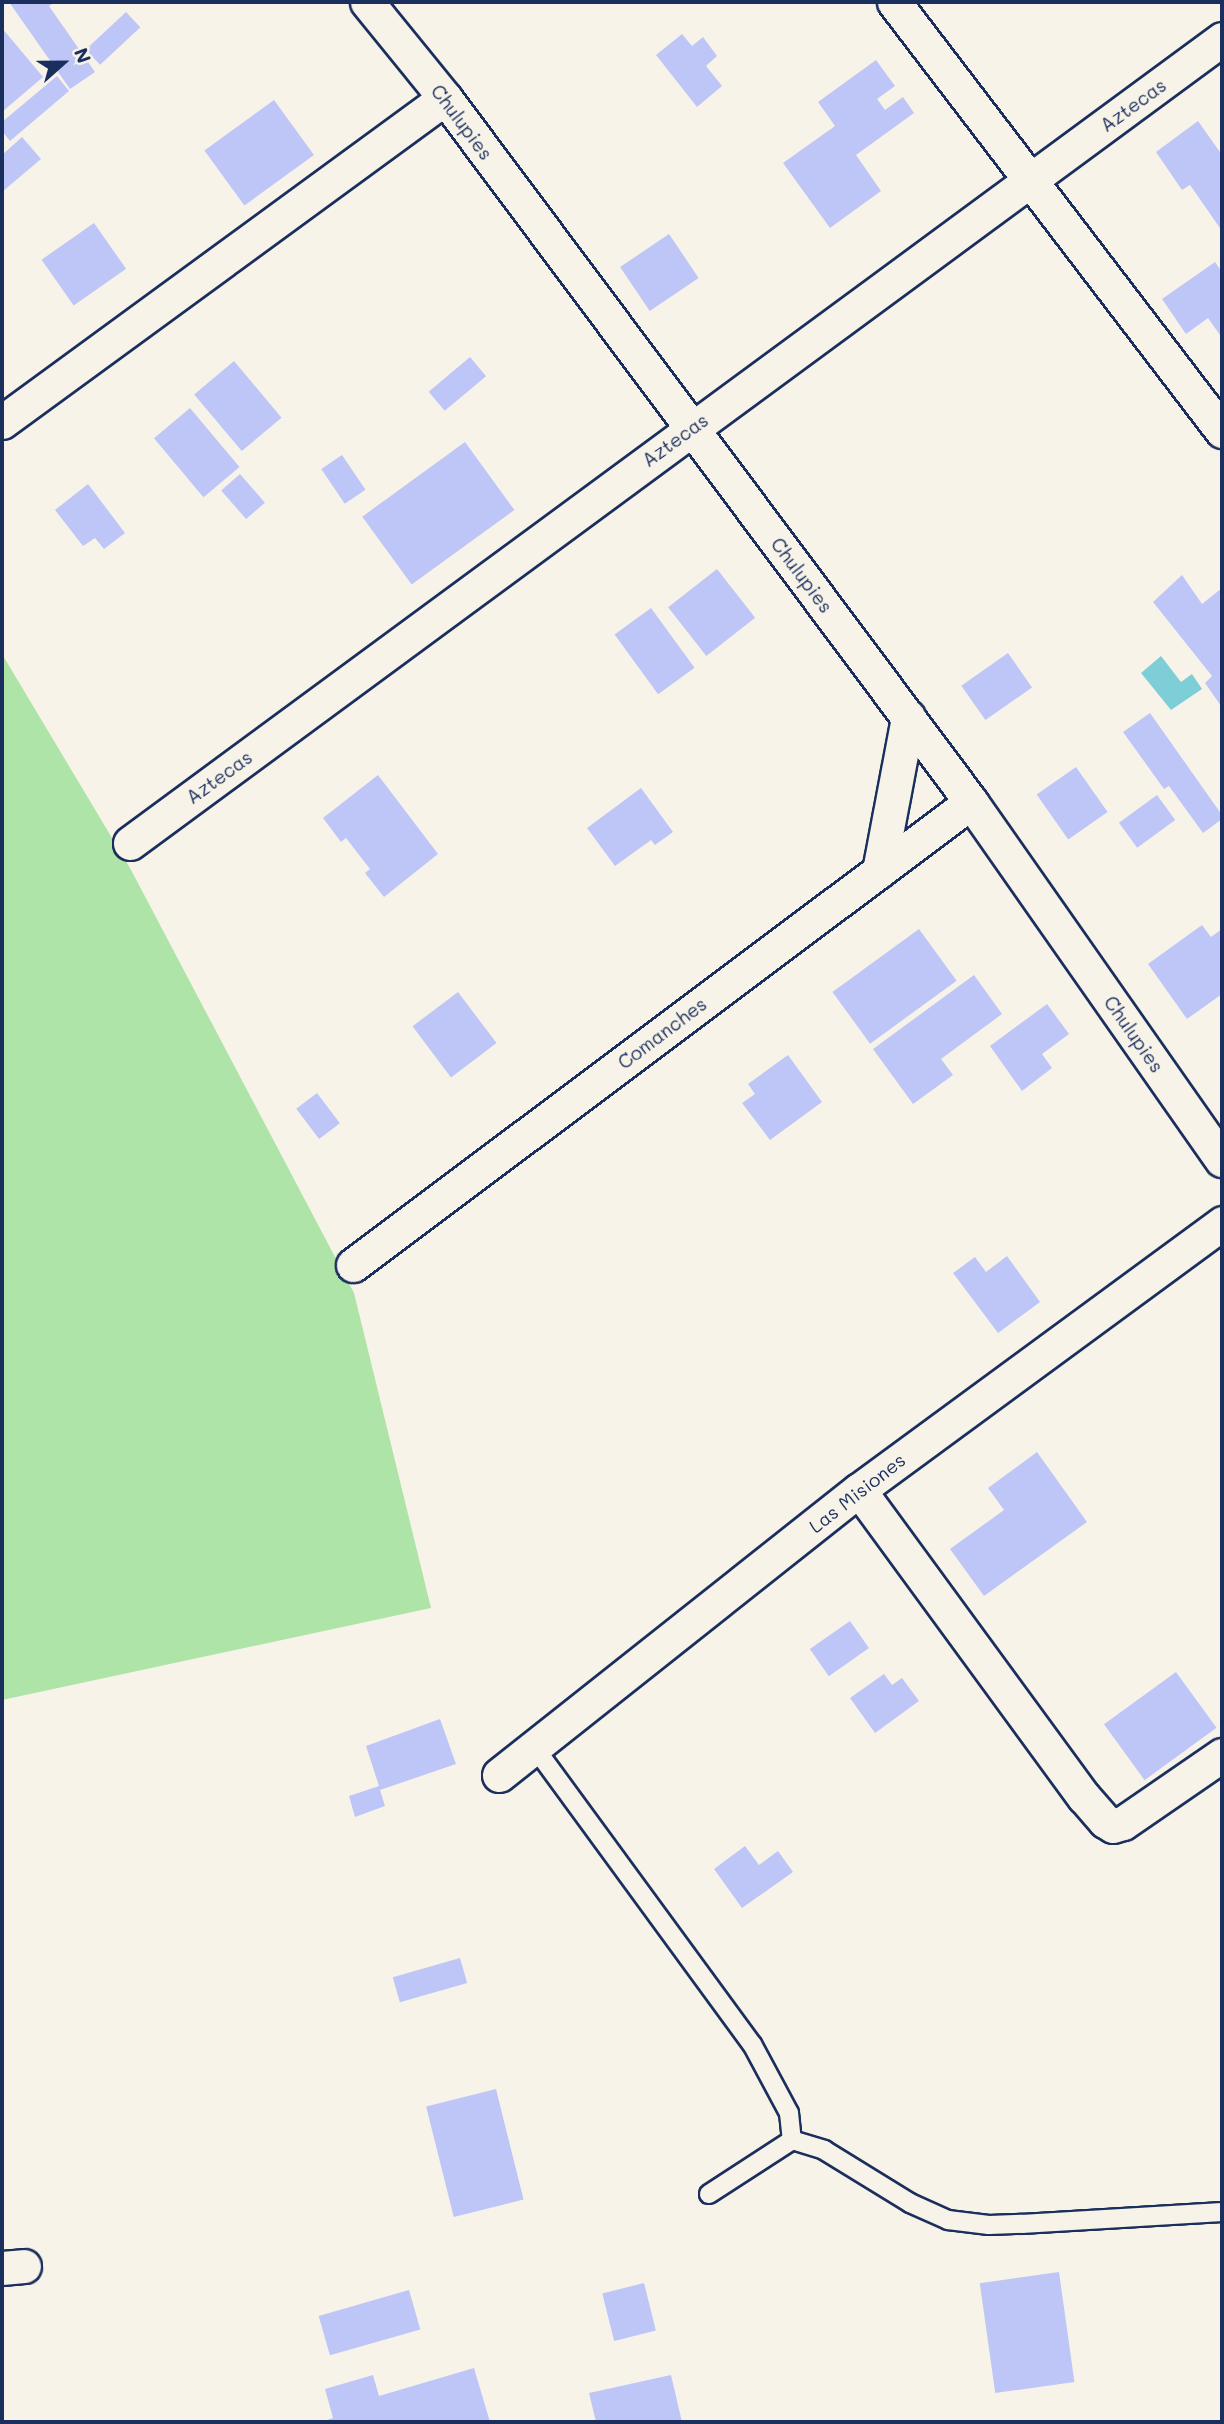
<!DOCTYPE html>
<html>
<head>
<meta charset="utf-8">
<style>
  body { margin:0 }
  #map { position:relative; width:1224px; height:2424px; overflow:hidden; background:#f7f3e8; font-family:Mali,sans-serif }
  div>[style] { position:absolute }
  .green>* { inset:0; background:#aee4a7 }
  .water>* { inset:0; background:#7eced7 }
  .building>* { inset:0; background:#bec6f8; transform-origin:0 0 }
  .roads { filter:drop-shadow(2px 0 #1b2f5e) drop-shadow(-2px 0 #1b2f5e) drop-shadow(0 2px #1b2f5e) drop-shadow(0 -2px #1b2f5e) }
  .lane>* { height:18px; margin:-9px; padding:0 9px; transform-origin:9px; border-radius:9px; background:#f7f3e8 }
  .street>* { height:33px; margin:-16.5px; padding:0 16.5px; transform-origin:16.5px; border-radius:16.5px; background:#f7f3e8 }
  span { translate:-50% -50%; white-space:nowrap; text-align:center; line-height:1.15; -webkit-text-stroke:5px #f7f3e8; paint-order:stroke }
  .street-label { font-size:19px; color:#1b2f5e }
  .frame { position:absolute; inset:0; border:4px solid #1b2f5e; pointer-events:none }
  .north { position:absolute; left:28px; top:28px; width:70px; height:70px; -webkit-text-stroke:5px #f7f3e8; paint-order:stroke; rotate:69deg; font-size:19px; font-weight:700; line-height:28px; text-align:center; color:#1b2f5e }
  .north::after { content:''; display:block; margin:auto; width:24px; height:32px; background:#1b2f5e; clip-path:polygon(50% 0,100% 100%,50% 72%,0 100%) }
</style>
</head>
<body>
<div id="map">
  <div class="green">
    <div style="clip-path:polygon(2px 654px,130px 868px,354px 1293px,431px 1608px,2px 1700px)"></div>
  </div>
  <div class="water">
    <div style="clip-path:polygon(1161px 656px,1181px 682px,1192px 674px,1202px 689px,1171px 710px,1141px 673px)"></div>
  </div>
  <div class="building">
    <div style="clip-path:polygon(9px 2px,55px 2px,49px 6px,95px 72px,70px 89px)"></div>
    <div style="left:126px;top:12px;width:21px;height:55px;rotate:47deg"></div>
    <div style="clip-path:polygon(2px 28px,43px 77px,2px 112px)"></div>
    <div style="clip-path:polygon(682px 34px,692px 46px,703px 37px,717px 56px,706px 66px,722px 86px,697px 107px,656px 55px)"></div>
    <div style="clip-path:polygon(876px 60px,895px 86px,877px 99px,885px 110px,903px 97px,914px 113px,856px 155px,881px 191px,830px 228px,783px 163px,835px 126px,818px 102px)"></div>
    <div style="clip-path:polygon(57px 76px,69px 91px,10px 141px,2px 131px,2px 122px)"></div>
    <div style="left:274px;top:100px;width:68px;height:86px;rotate:54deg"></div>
    <div style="clip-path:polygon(1198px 121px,1222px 155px,1222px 231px,1190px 185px,1182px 190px,1156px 152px)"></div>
    <div style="clip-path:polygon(22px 137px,41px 159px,2px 192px,2px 155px)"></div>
    <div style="left:94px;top:223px;width:56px;height:64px;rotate:55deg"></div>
    <div style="left:669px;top:234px;width:53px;height:59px;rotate:56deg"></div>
    <div style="clip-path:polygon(1215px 262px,1222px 272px,1222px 333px,1220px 335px,1208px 318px,1186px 334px,1162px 299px)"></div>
    <div style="left:470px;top:357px;width:25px;height:54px;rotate:50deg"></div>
    <div style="left:234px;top:361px;width:74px;height:52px;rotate:50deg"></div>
    <div style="left:190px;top:408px;width:77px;height:47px;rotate:50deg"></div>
    <div style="left:465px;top:442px;width:84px;height:127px;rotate:54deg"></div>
    <div style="left:342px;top:455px;width:42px;height:25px;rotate:56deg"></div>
    <div style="left:240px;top:474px;width:38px;height:25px;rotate:49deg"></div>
    <div style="clip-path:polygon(88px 484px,125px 533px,104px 549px,95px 538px,83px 546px,55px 510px)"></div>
    <div style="left:717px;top:569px;width:62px;height:62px;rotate:52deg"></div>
    <div style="clip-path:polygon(1182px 575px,1202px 604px,1222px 588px,1221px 706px,1205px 683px,1212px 676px,1153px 602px)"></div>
    <div style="left:651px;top:608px;width:74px;height:45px;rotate:54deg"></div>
    <div style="left:1008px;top:653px;width:42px;height:57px;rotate:55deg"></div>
    <div style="clip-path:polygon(1150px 713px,1222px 815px,1222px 819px,1203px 833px,1169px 786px,1164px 789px,1123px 732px)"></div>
    <div style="left:1076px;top:767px;width:55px;height:48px;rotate:55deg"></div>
    <div style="clip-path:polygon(378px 775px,438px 854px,384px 897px,365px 873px,370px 869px,346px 838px,341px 842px,323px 818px)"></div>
    <div style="clip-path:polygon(641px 788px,673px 832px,655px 845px,651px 840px,615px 866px,587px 828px)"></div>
    <div style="left:1157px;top:795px;width:31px;height:47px;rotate:54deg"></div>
    <div style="clip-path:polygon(1202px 925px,1211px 937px,1222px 929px,1222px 994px,1187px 1019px,1148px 964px)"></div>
    <div style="left:919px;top:929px;width:64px;height:107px;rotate:54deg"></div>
    <div style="clip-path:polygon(974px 975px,1002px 1014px,941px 1059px,953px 1075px,913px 1104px,873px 1049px)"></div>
    <div style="left:458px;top:992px;width:64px;height:57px;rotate:53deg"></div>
    <div style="clip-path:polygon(1047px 1004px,1069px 1034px,1042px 1054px,1052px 1068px,1022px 1091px,990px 1046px)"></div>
    <div style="clip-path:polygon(788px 1055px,822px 1102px,770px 1140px,742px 1103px,755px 1094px,748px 1084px)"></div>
    <div style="left:317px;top:1093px;width:38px;height:26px;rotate:53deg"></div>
    <div style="clip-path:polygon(1007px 1256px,1040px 1302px,998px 1333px,953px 1273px,975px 1257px,986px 1272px)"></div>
    <div style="clip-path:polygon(1037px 1452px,1087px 1522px,984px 1596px,950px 1549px,1004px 1510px,988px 1488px)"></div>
    <div style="left:850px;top:1621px;width:33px;height:49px;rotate:55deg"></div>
    <div style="left:1176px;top:1672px;width:69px;height:89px;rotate:54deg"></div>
    <div style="clip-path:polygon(884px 1674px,892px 1685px,902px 1678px,919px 1701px,875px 1733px,850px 1698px)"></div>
    <div style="clip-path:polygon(440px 1719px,456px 1764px,380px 1790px,385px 1806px,355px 1817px,349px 1796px,379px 1786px,366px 1746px)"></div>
    <div style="clip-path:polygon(745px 1846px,759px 1865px,778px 1851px,793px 1872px,742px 1908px,714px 1869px)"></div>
    <div style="left:460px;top:1958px;width:26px;height:70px;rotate:74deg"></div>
    <div style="left:496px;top:2089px;width:114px;height:72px;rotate:76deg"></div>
    <div style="left:1059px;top:2272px;width:111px;height:80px;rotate:82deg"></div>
    <div style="left:644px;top:2283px;width:49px;height:43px;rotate:76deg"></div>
    <div style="left:409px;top:2290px;width:41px;height:94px;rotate:74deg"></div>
    <div style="clip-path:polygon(474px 2368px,490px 2422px,321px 2422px,333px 2418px,325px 2389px,373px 2375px,379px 2396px)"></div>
    <div style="clip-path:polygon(671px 2375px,682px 2422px,596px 2422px,589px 2393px)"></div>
  </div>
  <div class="roads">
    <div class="lane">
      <div style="left:535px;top:1748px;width:367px;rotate:53.8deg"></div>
      <div style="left:752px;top:2044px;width:78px;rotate:61.8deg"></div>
      <div style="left:789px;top:2113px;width:27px;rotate:84deg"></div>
      <div style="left:709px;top:2194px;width:99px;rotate:-33deg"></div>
      <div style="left:792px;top:2140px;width:34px;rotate:17deg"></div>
      <div style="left:824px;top:2150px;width:101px;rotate:31.6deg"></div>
      <div style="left:910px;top:2203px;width:42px;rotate:24.1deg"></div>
      <div style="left:948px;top:2220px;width:41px;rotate:7deg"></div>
      <div style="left:989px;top:2225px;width:33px;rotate:-2deg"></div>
      <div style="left:1022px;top:2224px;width:200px;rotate:-3.4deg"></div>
    </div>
    <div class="street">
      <div style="left:367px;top:2px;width:124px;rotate:50.9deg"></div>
      <div style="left:445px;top:98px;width:879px;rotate:53.23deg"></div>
      <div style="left:971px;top:802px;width:437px;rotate:55deg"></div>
      <div style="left:894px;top:2px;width:540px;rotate:52.6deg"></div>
      <div style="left:2px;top:422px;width:549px;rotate:-36.18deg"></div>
      <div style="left:130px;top:843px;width:1356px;rotate:-36.36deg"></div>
      <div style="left:879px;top:871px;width:157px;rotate:-79.3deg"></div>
      <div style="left:353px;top:1265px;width:772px;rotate:-36.84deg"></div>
      <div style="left:859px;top:1490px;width:381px;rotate:53.8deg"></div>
      <div style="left:1084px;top:1797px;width:32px;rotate:49deg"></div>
      <div style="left:1105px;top:1821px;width:9px;rotate:32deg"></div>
      <div style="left:1113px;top:1826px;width:10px;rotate:-17deg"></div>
      <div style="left:1123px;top:1823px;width:120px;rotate:-34.5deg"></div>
      <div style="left:499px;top:1775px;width:459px;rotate:-38.4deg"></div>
      <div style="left:859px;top:1490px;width:451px;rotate:-36.3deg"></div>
      <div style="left:2px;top:2268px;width:22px;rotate:-5deg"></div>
    </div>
  </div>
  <div class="street-label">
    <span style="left:1133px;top:105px;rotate:-36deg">Aztecas</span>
    <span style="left:462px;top:122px;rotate:53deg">Chulupies</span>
    <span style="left:675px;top:440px;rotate:-36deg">Aztecas</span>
    <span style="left:802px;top:575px;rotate:53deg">Chulupies</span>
    <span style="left:219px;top:777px;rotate:-36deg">Aztecas</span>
    <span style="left:662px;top:1033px;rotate:-37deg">Comanches</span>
    <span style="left:1134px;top:1034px;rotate:55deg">Chulupies</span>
    <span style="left:857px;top:1493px;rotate:-38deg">Las Misiones</span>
  </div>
  <div class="frame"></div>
  <div class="north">N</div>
</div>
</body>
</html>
